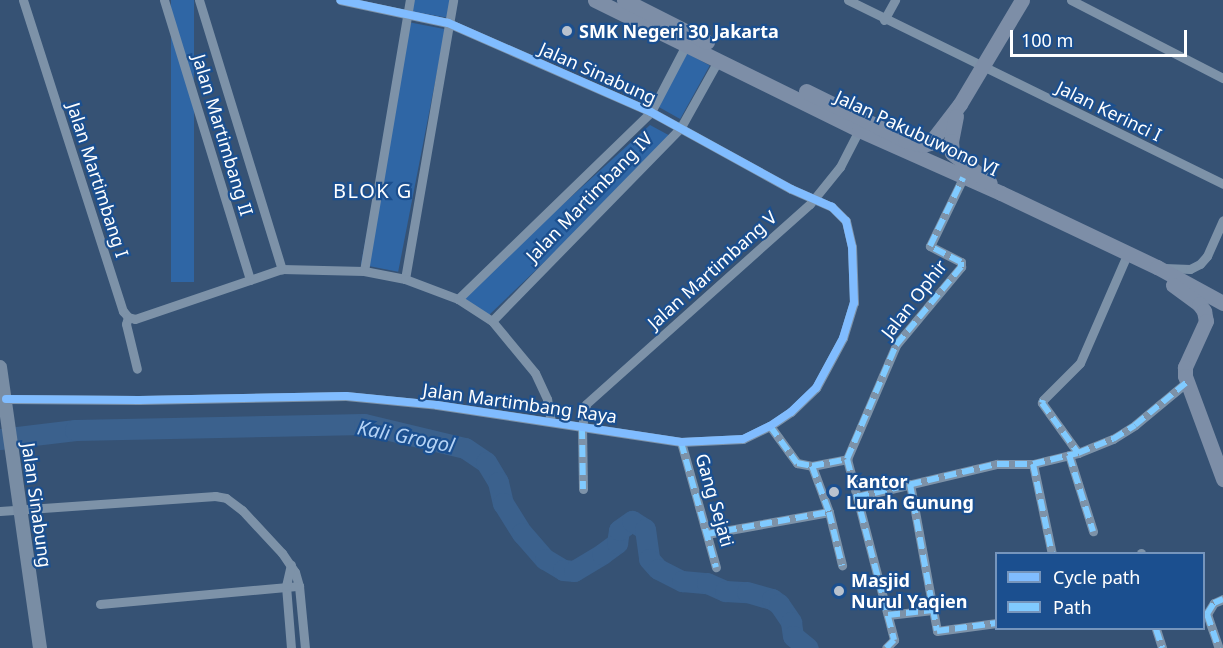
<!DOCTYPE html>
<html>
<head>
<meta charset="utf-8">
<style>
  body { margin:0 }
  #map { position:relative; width:1223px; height:648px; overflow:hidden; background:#365274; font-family:"Noto Sans",sans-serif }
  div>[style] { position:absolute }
  .green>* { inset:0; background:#2f66a5; transform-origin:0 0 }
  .river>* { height:21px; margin:-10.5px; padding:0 10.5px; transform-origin:10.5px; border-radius:10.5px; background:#3b618d }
  .street>* { height:9px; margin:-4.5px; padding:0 4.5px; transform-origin:4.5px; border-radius:4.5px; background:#7d92a8 }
  .secondary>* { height:14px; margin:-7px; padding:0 7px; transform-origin:7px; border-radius:7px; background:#798da4 }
  .primary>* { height:15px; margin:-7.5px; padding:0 7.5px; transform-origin:7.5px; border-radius:7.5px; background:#7d8ea7 }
  .quiet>* { height:6px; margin-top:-3px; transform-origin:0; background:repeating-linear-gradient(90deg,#80caff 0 12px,transparent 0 18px) }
  .cycleway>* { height:8px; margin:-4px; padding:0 4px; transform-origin:4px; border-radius:4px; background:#80bcff }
  .dots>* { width:16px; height:16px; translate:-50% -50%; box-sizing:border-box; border:3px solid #1b4f8f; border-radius:50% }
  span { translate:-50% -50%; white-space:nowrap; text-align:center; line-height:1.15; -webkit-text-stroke:4.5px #1b4f8f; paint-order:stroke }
  .poi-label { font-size:18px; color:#fff; font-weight:700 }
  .left { translate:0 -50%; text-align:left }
  .street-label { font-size:18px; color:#fff }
  .neighbourhood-label { font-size:20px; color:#fff; letter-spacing:1.5px }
  .water-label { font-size:20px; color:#b5d3f5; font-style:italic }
  .legend { position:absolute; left:995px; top:552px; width:210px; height:78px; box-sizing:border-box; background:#1b4f8f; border:2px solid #7695bc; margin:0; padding:8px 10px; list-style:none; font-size:18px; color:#fff }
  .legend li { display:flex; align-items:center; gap:12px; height:30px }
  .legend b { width:30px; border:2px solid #7695bc }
  .scale { position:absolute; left:1010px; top:30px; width:177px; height:27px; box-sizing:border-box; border:3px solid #fff; border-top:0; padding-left:8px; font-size:18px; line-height:21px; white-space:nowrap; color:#fff; -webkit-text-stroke:4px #1b4f8f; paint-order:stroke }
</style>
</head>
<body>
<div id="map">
  <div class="green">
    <div style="left:171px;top:0;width:23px;height:282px"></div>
    <div style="clip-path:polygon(411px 0,452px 0,449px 18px,409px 11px)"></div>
    <div style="left:408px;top:22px;width:38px;height:247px;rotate:11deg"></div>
    <div style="left:687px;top:53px;width:26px;height:61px;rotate:29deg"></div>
    <div style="clip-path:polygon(650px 125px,674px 138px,488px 316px,459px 299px)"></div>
  </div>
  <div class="river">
    <div style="left:0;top:439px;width:76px;rotate:-6.8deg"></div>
    <div style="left:75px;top:430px;width:289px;rotate:-1.2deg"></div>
    <div style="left:364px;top:424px;width:104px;rotate:13.4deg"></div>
    <div style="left:465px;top:448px;width:25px;rotate:34deg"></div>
    <div style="left:486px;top:462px;width:23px;rotate:59deg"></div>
    <div style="left:498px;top:482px;width:22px;rotate:77deg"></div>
    <div style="left:503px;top:503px;width:36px;rotate:58deg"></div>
    <div style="left:522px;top:533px;width:35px;rotate:49deg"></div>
    <div style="left:545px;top:559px;width:21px;rotate:31deg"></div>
    <div style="left:563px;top:570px;width:11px;rotate:5deg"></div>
    <div style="left:574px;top:571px;width:33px;rotate:-31deg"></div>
    <div style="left:602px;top:554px;width:19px;rotate:-36deg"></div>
    <div style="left:617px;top:543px;width:13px;rotate:-81deg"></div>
    <div style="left:619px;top:530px;width:16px;rotate:-35deg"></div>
    <div style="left:632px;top:521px;width:15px;rotate:32deg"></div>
    <div style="left:645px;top:529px;width:30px;rotate:82deg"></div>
    <div style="left:649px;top:559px;width:13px;rotate:48deg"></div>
    <div style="left:658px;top:569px;width:27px;rotate:27deg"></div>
    <div style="left:682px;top:581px;width:25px;rotate:5deg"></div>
    <div style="left:707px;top:583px;width:20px;rotate:24deg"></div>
    <div style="left:725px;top:591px;width:22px;rotate:3deg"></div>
    <div style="left:747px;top:592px;width:26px;rotate:16deg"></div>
    <div style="left:772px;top:599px;width:9px;rotate:36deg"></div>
    <div style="left:779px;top:604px;width:22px;rotate:56deg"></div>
    <div style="left:791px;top:622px;width:14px;rotate:82deg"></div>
    <div style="left:793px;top:636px;width:19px;rotate:39deg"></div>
  </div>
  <div class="street">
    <div style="left:23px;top:0;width:327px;rotate:72.2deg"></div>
    <div style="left:123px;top:311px;width:8px;rotate:50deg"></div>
    <div style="left:128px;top:317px;width:7px;rotate:106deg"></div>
    <div style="left:126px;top:324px;width:46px;rotate:76.3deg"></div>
    <div style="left:164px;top:0;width:293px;rotate:72.9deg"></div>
    <div style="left:199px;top:0;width:282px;rotate:72.9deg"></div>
    <div style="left:848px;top:0;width:418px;rotate:26.1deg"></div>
    <div style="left:1071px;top:0;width:171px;rotate:27.2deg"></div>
    <div style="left:884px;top:20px;width:23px;rotate:-61deg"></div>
    <div style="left:1164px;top:268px;width:26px;rotate:2deg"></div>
    <div style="left:1190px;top:269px;width:11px;rotate:-27deg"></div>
    <div style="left:1200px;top:264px;width:11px;rotate:-49deg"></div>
    <div style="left:1207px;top:256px;width:39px;rotate:-66deg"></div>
    <div style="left:364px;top:271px;width:275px;rotate:-80.4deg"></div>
    <div style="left:405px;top:279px;width:283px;rotate:-80.2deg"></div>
    <div style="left:458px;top:299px;width:269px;rotate:-44.1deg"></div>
    <div style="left:651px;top:112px;width:78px;rotate:-62.4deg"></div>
    <div style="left:128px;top:317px;width:7px;rotate:16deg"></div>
    <div style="left:135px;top:319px;width:155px;rotate:-18.8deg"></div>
    <div style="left:282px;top:269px;width:82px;rotate:1.4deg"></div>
    <div style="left:364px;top:271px;width:42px;rotate:11deg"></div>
    <div style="left:405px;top:279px;width:57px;rotate:20.7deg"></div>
    <div style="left:458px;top:299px;width:40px;rotate:32.9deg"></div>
    <div style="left:492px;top:321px;width:67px;rotate:50.4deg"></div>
    <div style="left:535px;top:373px;width:29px;rotate:65deg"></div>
    <div style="left:547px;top:399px;width:23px;rotate:80deg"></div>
    <div style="left:492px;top:321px;width:271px;rotate:-45.7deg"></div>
    <div style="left:681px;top:127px;width:78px;rotate:-60.8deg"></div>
    <div style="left:6px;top:399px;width:133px;rotate:0.4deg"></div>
    <div style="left:139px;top:400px;width:207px;rotate:-1.1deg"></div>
    <div style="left:346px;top:396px;width:91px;rotate:5.6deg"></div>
    <div style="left:437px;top:405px;width:247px;rotate:8.6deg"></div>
    <div style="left:681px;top:442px;width:62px;rotate:-2.8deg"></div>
    <div style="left:743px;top:439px;width:30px;rotate:-26deg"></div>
    <div style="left:770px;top:426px;width:25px;rotate:-34deg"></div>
    <div style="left:791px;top:412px;width:35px;rotate:-44deg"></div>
    <div style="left:816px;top:388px;width:57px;rotate:-61.6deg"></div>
    <div style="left:843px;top:338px;width:37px;rotate:-73deg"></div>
    <div style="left:854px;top:303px;width:56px;rotate:-92deg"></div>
    <div style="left:852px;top:247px;width:27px;rotate:-103deg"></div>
    <div style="left:846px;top:221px;width:20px;rotate:-135deg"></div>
    <div style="left:832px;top:207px;width:45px;rotate:-156.3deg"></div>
    <div style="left:791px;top:189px;width:160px;rotate:-151.2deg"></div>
    <div style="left:651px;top:112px;width:222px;rotate:-156.3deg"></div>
    <div style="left:448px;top:23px;width:110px;rotate:-168deg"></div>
    <div style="left:770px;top:426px;width:46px;rotate:53.9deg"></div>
    <div style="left:797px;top:463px;width:15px;rotate:11deg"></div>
    <div style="left:812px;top:466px;width:36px;rotate:-11deg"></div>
    <div style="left:681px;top:442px;width:130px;rotate:74.4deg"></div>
    <div style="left:1078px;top:453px;width:62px;rotate:-125.8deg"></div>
    <div style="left:1042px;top:403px;width:3px;rotate:-72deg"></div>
    <div style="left:1043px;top:400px;width:52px;rotate:-45deg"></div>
    <div style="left:1080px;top:363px;width:118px;rotate:-66.5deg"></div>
    <div style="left:1069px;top:455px;width:80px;rotate:72.5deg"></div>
    <div style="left:847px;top:459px;width:124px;rotate:-66.7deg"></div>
    <div style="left:896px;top:345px;width:102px;rotate:-50.2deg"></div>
    <div style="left:961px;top:267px;width:5px;rotate:-90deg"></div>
    <div style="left:961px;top:262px;width:35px;rotate:-153deg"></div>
    <div style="left:930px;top:246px;width:76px;rotate:-64.1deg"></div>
    <div style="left:847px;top:459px;width:187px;rotate:75.4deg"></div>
    <div style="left:894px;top:640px;width:11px;rotate:135deg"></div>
    <div style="left:1033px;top:464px;width:92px;rotate:78.1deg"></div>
    <div style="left:812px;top:466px;width:49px;rotate:69.7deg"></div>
    <div style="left:829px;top:512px;width:55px;rotate:76.2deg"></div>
    <div style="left:910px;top:484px;width:149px;rotate:79.6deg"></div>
    <div style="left:937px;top:631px;width:60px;rotate:-7.7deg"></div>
    <div style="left:583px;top:489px;width:62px;rotate:-90.9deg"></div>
    <div style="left:582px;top:427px;width:23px;rotate:-80deg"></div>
    <div style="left:586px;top:404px;width:300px;rotate:-41.8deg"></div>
    <div style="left:810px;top:204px;width:48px;rotate:-51deg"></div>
    <div style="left:840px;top:167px;width:42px;rotate:-62.8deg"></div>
    <div style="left:857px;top:497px;width:144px;rotate:-13.3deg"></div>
    <div style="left:997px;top:464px;width:36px"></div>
    <div style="left:1033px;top:464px;width:46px;rotate:-13.7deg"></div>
    <div style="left:1078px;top:453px;width:38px;rotate:-22deg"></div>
    <div style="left:1113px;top:439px;width:26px;rotate:-32deg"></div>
    <div style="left:1135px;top:425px;width:67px;rotate:-39.6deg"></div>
    <div style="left:0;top:511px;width:216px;rotate:-4deg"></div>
    <div style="left:215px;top:496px;width:11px;rotate:10deg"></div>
    <div style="left:226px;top:498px;width:20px;rotate:37deg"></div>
    <div style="left:242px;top:510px;width:59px;rotate:47.1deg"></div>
    <div style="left:282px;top:553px;width:23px;rotate:56deg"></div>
    <div style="left:295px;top:572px;width:15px;rotate:74deg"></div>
    <div style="left:299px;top:586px;width:62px;rotate:84.5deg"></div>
    <div style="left:707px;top:534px;width:124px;rotate:-10.2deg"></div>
    <div style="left:1141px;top:553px;width:1px;rotate:90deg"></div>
    <div style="left:100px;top:604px;width:200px;rotate:-5.2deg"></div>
    <div style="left:1207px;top:614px;width:36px;rotate:71deg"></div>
    <div style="left:888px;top:615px;width:45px;rotate:-6.3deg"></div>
    <div style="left:1204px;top:615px;width:3px;rotate:-18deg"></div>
    <div style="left:1207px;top:614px;width:13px;rotate:-58deg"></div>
    <div style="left:1214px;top:603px;width:10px;rotate:-24deg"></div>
    <div style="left:1156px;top:629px;width:20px;rotate:72deg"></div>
    <div style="left:291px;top:648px;width:62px;rotate:-94.6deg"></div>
    <div style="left:286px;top:586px;width:22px;rotate:-77deg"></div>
  </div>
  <div class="secondary">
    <div style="left:0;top:367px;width:284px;rotate:81.9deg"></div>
  </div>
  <div class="primary">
    <div style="left:595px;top:0;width:294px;rotate:26.2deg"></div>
    <div style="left:859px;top:130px;width:155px;rotate:23.9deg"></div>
    <div style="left:1001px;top:193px;width:173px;rotate:25.4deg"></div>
    <div style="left:1157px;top:267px;width:75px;rotate:28.6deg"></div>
    <div style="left:624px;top:0;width:93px;rotate:26.8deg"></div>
    <div style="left:806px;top:91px;width:110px;rotate:26.3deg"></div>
    <div style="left:905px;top:140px;width:19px;rotate:16deg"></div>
    <div style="left:923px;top:145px;width:7px;rotate:-16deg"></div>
    <div style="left:930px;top:143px;width:49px;rotate:-52.4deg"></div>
    <div style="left:960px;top:104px;width:121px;rotate:-59.2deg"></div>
    <div style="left:956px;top:116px;width:25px;rotate:101deg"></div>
    <div style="left:951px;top:141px;width:12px;rotate:85deg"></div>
    <div style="left:952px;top:153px;width:48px;rotate:38.3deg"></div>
    <div style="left:1173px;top:285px;width:32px;rotate:36deg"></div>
    <div style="left:1199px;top:304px;width:9px;rotate:54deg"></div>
    <div style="left:1204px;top:311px;width:10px;rotate:79deg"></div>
    <div style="left:1206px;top:321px;width:51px;rotate:114.5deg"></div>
    <div style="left:1185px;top:367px;width:9px;rotate:90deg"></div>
    <div style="left:1185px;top:376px;width:110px;rotate:69.7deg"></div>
  </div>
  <div class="quiet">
    <div style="left:1043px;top:400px;width:3px;rotate:108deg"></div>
    <div style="left:1042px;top:403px;width:62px;rotate:54.2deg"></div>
    <div style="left:770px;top:426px;width:46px;rotate:53.9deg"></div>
    <div style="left:797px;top:463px;width:15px;rotate:11deg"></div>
    <div style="left:812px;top:466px;width:36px;rotate:-11deg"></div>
    <div style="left:582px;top:427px;width:62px;rotate:89.1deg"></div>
    <div style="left:681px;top:442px;width:130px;rotate:74.4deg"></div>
    <div style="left:1069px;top:455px;width:80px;rotate:72.5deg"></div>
    <div style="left:847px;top:459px;width:124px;rotate:-66.7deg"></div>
    <div style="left:896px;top:345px;width:102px;rotate:-50.2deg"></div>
    <div style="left:961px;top:267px;width:5px;rotate:-90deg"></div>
    <div style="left:961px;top:262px;width:35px;rotate:-153deg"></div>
    <div style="left:930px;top:246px;width:76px;rotate:-64.1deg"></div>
    <div style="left:847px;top:459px;width:187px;rotate:75.4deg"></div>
    <div style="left:894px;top:640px;width:11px;rotate:135deg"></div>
    <div style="left:1033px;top:464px;width:92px;rotate:78.1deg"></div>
    <div style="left:812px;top:466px;width:49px;rotate:69.7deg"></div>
    <div style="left:829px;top:512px;width:55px;rotate:76.2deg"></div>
    <div style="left:910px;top:484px;width:149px;rotate:79.6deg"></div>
    <div style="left:937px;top:631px;width:60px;rotate:-7.7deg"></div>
    <div style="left:857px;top:497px;width:144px;rotate:-13.3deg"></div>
    <div style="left:997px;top:464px;width:36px"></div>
    <div style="left:1033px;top:464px;width:46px;rotate:-13.7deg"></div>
    <div style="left:1078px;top:453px;width:38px;rotate:-22deg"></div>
    <div style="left:1113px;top:439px;width:26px;rotate:-32deg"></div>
    <div style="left:1135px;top:425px;width:67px;rotate:-39.6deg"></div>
    <div style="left:707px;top:534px;width:124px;rotate:-10.2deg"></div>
    <div style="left:1141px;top:553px;width:1px;rotate:90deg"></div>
    <div style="left:1207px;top:614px;width:36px;rotate:71deg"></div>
    <div style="left:888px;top:615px;width:45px;rotate:-6.3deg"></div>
    <div style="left:1204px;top:615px;width:3px;rotate:-18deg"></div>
    <div style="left:1207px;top:614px;width:13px;rotate:-58deg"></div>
    <div style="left:1214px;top:603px;width:10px;rotate:-24deg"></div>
    <div style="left:1156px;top:629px;width:20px;rotate:72deg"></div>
  </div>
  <div class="cycleway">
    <div style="left:6px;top:399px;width:133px;rotate:0.4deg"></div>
    <div style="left:139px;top:400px;width:207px;rotate:-1.1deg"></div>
    <div style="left:346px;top:396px;width:91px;rotate:5.6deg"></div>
    <div style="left:437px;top:405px;width:247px;rotate:8.6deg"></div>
    <div style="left:681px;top:442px;width:62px;rotate:-2.8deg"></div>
    <div style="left:743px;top:439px;width:30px;rotate:-26deg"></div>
    <div style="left:770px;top:426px;width:25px;rotate:-34deg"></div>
    <div style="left:791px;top:412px;width:35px;rotate:-44deg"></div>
    <div style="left:816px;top:388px;width:57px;rotate:-61.6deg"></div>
    <div style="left:843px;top:338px;width:37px;rotate:-73deg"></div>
    <div style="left:854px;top:303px;width:56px;rotate:-92deg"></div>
    <div style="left:852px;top:247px;width:27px;rotate:-103deg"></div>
    <div style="left:846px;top:221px;width:20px;rotate:-135deg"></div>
    <div style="left:832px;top:207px;width:45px;rotate:-156.3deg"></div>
    <div style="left:791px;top:189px;width:160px;rotate:-151.2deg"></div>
    <div style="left:651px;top:112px;width:222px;rotate:-156.3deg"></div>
    <div style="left:448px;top:23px;width:110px;rotate:-168deg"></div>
  </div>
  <div class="dots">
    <div style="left:567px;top:31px;background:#b9c2ce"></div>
    <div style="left:834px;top:492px;background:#b9c2ce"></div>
    <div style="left:839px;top:591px;background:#b9c2ce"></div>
  </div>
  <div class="poi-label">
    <span class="left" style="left:579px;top:31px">SMK Negeri 30 Jakarta</span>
    <span class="left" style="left:846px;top:492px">Kantor<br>Lurah Gunung</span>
    <span class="left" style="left:851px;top:591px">Masjid<br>Nurul Yaqien</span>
  </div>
  <div class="street-label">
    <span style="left:598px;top:73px;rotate:24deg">Jalan Sinabung</span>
    <span style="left:1109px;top:111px;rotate:26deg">Jalan Kerinci I</span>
    <span style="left:917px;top:133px;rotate:25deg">Jalan Pakubuwono VI</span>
    <span style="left:223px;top:135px;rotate:73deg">Jalan Martimbang II</span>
    <span style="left:98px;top:180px;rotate:72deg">Jalan Martimbang I</span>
    <span style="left:589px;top:197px;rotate:-46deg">Jalan Martimbang IV</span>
    <span style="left:712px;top:270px;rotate:-42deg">Jalan Martimbang V</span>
    <span style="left:914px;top:299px;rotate:-52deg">Jalan Ophir</span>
    <span style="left:520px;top:403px;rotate:8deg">Jalan Martimbang Raya</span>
    <span style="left:715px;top:500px;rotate:74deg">Gang Sejati</span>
    <span style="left:37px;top:505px;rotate:82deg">Jalan Sinabung</span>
  </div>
  <div class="neighbourhood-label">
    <span style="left:373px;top:190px">BLOK G</span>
  </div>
  <div class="water-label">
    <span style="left:406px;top:436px;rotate:11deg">Kali Grogol</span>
  </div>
  <ul class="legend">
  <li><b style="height:8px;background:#80bcff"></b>Cycle path</li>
  <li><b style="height:8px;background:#80caff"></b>Path</li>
  </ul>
  <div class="scale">100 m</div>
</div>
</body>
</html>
